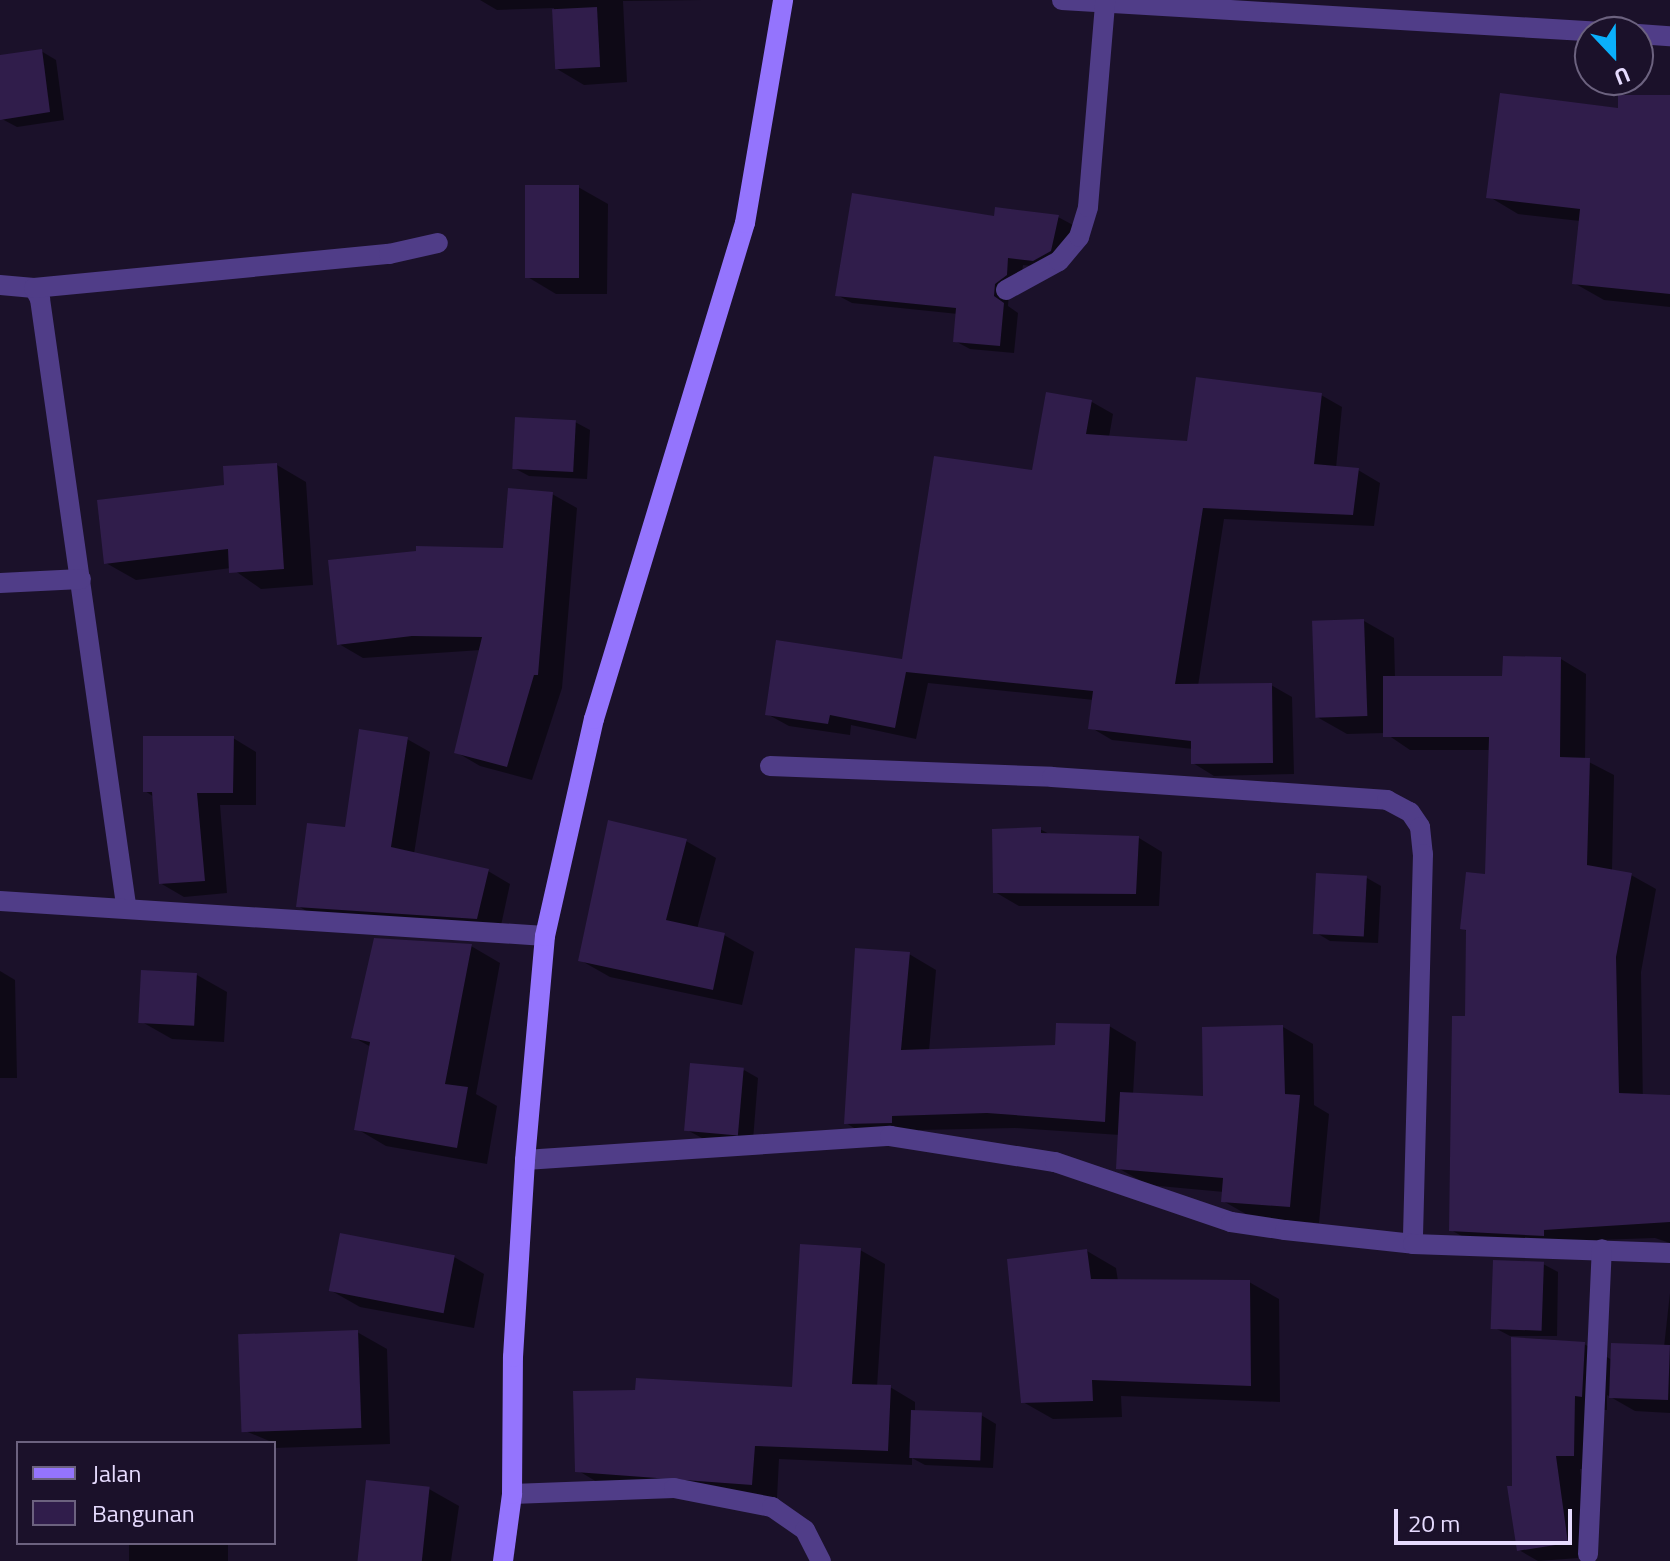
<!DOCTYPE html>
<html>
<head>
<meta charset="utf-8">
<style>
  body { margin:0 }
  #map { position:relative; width:1670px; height:1561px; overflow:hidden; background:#1b112a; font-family:"Titillium Web",sans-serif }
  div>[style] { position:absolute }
  .shadow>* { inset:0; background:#0007; transform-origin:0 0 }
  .building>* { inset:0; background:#301d4b; transform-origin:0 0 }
  .street>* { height:20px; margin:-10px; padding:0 10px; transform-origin:10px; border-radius:10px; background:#503d88 }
  .secondary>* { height:20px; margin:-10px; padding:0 10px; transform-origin:10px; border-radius:10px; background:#9474fd }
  span { translate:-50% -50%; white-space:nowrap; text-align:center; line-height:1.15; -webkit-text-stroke:8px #1b112a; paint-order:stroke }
  .legend { position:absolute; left:16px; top:1441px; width:260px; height:104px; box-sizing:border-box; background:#1b112a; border:2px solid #6c627f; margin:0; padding:10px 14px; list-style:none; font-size:24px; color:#e6dbfe }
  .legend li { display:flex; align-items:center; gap:16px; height:40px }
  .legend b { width:40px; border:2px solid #6c627f }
  .north { position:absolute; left:1574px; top:16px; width:80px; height:80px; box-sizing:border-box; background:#1b112a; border:2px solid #6c627f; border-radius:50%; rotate:158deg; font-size:22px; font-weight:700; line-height:32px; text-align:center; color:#e6dbfe }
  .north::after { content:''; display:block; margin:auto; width:28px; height:36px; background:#0ab0fb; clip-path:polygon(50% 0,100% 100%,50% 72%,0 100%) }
  .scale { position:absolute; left:1394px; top:1509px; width:178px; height:36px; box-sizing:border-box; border:4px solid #e6dbfe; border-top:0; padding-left:10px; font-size:24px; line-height:28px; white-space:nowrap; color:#e6dbfe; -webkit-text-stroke:6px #1b112a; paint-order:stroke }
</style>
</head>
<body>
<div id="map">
  <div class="shadow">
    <div style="clip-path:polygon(480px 0,704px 0,623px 1px,627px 82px,584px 85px,557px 69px,554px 8px,497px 10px)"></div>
    <div style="clip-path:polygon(41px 51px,56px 60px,64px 120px,17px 127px,2px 119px,0 57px)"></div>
    <div style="clip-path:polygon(1670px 97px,1670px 307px,1604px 300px,1574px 283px,1580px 221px,1518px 214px,1488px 196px,1620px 110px)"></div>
    <div style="clip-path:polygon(578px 187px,608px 204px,607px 294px,556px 294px,526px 276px)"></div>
    <div style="clip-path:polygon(1058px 217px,1073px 225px,1065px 259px,1048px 268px,1023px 265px,1021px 283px,1009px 292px,1008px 306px,1018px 313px,1014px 353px,970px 349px,955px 341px,958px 314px,852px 303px,837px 295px,996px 218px)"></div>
    <div style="clip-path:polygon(1047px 395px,1092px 402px,1113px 414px,1109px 437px,1189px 443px,1321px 395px,1342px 407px,1336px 468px,1358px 470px,1380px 483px,1374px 526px,1224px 519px,1198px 686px,1271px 685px,1292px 697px,1294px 774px,1214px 776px,1193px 763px,1193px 749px,1112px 740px,1090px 727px,1094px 700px,928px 683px,916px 739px,851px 725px,850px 735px,789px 726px,767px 714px,904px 661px,1034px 473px)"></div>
    <div style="clip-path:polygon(575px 422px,590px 430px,587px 479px,529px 476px,514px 468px)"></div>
    <div style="clip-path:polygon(277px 465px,306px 482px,313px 585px,261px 589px,231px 568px,136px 580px,106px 563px,226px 486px)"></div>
    <div style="clip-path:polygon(552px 494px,577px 508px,562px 688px,532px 780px,480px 766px,456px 752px,481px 650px,363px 658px,339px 644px,505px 550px)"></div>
    <div style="clip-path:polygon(1364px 621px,1394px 638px,1395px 678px,1504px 678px,1561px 659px,1586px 674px,1585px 760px,1614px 775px,1612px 871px,1631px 875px,1656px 889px,1641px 972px,1643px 1109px,1670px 1164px,1670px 1243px,1655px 1238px,1476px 1244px,1451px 1230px,1467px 1018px,1468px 932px,1462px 928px,1487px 876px,1491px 750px,1410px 750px,1385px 733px,1347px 734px,1317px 717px)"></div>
    <div style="clip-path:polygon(233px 738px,256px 752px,256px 805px,220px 805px,227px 893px,184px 897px,160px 883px,154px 797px,145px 791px)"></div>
    <div style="clip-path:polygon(407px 739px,430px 752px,414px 854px,488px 871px,510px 884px,500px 930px,320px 919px,298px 906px)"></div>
    <div style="clip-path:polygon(1040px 829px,1051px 835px,1139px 838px,1162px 852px,1159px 906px,1019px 906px,995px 892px)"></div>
    <div style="clip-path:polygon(686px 841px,716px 858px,697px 929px,724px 935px,754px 952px,742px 1005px,610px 977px,580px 960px)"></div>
    <div style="clip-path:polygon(1367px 878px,1381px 886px,1378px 943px,1330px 941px,1315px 932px)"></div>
    <div style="clip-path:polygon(471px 946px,500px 963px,476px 1094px,497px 1106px,487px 1164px,386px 1146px,357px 1129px,371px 1047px,353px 1037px)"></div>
    <div style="clip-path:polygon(909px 954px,936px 970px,929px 1051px,1057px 1047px,1109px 1026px,1136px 1042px,1133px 1095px,1205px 1098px,1283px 1027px,1313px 1044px,1314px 1105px,1329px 1114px,1319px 1223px,1253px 1218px,1223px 1201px,1224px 1192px,1148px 1185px,1118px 1168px,1120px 1135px,1015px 1128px,919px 1130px,918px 1138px,872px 1139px,846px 1123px)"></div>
    <div style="clip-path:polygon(0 971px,15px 980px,17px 1078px,0 1078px)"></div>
    <div style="clip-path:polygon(197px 975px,227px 992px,224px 1042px,172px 1039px,142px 1022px)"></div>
    <div style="clip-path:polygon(744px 1070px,758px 1078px,753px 1140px,702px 1138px,687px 1130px)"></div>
    <div style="clip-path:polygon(860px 1250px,885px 1264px,877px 1387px,890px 1387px,915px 1402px,915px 1412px,981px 1415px,996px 1424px,993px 1468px,925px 1465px,912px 1458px,912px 1465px,779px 1459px,777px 1498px,602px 1485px,577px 1470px,793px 1389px)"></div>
    <div style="clip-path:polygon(1087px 1251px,1116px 1268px,1118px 1281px,1249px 1282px,1279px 1299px,1280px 1402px,1121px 1396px,1122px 1417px,1053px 1419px,1023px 1402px)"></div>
    <div style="clip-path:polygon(454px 1257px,484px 1274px,474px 1328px,360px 1307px,330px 1290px)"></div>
    <div style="clip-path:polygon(1543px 1264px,1558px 1272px,1557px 1336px,1510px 1336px,1495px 1328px)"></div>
    <div style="clip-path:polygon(1670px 1293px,1670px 1413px,1635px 1411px,1607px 1395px,1607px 1410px,1599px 1410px,1599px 1469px,1580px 1469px,1592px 1557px,1538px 1561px,1519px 1550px,1514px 1487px,1584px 1344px,1612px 1360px,1664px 1347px)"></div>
    <div style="clip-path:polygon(357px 1332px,387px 1349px,390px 1444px,274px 1448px,274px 1443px,243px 1430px)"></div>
    <div style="clip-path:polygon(429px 1489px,459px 1506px,451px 1561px,358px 1561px)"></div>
    <div style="left:129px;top:1543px;width:99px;height:18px"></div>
  </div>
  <div class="building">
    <div style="left:597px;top:7px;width:60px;height:45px;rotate:87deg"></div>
    <div style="clip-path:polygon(42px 49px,50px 112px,0 120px,0 55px)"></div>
    <div style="clip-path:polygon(1500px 93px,1618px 108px,1618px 95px,1670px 95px,1670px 294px,1572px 284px,1580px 209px,1486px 198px)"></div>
    <div style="left:525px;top:185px;width:54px;height:93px"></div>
    <div style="clip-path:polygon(852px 193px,994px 216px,995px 207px,1059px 215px,1051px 251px,1033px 261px,1008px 258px,1007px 275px,995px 284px,994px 296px,1004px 303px,1000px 346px,953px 342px,956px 308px,835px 296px)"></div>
    <div style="clip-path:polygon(1196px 377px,1322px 393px,1314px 464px,1359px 468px,1353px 515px,1203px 508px,1175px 684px,1272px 683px,1273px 763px,1191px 764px,1191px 741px,1088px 729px,1093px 691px,906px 672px,895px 728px,830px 715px,828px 724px,765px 715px,776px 640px,902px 659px,934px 456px,1032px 470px,1046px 392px,1092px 400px,1086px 434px,1187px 441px)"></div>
    <div style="left:515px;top:417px;width:61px;height:52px;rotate:3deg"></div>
    <div style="clip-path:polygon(277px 463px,284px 569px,229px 573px,228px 549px,104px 564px,97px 500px,224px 485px,223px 466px)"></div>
    <div style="clip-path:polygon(508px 488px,553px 492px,538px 675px,534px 675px,507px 767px,454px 753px,482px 637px,412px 636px,337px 645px,328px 560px,416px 551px,416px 546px,503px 548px)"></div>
    <div style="left:1364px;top:619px;width:97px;height:52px;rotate:88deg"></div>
    <div style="clip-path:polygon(1503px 656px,1561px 657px,1560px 757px,1590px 758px,1587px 865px,1632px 873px,1616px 957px,1619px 1093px,1670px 1095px,1670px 1222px,1544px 1230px,1544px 1236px,1449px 1231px,1452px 1016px,1465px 1016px,1466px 930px,1460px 929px,1466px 872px,1485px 874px,1489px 737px,1383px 737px,1383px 676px,1502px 676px)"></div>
    <div style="clip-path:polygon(359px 729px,408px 737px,391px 847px,489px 869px,477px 919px,296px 907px,307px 823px,345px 827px)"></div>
    <div style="clip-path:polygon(143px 736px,234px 736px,233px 793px,197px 793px,205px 881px,159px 884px,152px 792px,143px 792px)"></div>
    <div style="clip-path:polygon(608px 820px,687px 839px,666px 920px,725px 933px,713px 990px,578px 961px)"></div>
    <div style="clip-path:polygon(1041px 827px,1041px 833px,1139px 836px,1136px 894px,993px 893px,992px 829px)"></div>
    <div style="left:1316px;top:873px;width:51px;height:61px;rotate:3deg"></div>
    <div style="clip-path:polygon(374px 938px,472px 944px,445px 1084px,468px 1087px,457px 1148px,354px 1130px,370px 1042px,351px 1038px)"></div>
    <div style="clip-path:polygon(855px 948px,910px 952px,901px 1050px,1055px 1045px,1056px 1023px,1110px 1024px,1105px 1122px,987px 1113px,892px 1116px,892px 1123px,844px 1124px)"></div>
    <div style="left:141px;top:970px;width:56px;height:53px;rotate:3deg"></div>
    <div style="clip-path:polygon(1283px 1025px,1285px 1094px,1300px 1095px,1290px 1207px,1221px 1202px,1223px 1178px,1116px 1169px,1120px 1092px,1203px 1096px,1202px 1027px)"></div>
    <div style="left:690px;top:1063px;width:54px;height:68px;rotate:5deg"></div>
    <div style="left:340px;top:1233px;width:117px;height:59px;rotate:11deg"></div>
    <div style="clip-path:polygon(800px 1244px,861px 1248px,852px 1384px,891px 1385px,888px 1451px,755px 1446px,752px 1485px,575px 1472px,573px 1391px,635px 1390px,636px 1378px,792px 1387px)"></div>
    <div style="clip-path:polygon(1087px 1249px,1091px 1279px,1250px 1280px,1251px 1386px,1092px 1380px,1093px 1401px,1021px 1403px,1007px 1259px)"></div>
    <div style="left:1493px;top:1260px;width:51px;height:69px;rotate:2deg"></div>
    <div style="left:358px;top:1330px;width:98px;height:120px;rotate:88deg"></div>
    <div style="clip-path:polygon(1511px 1337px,1585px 1342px,1582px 1397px,1575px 1396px,1574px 1456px,1556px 1456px,1568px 1543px,1517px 1551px,1507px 1486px,1512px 1486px)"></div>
    <div style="left:1611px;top:1343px;width:59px;height:55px;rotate:2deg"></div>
    <div style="left:911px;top:1410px;width:71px;height:48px;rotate:2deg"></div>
    <div style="left:366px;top:1480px;width:64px;height:82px;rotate:6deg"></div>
  </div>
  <div class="street">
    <div style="left:1062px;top:0;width:541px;rotate:3.39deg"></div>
    <div style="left:1638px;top:34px;width:32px;rotate:4deg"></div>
    <div style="left:0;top:285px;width:34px;rotate:5deg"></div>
    <div style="left:34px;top:288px;width:13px;rotate:61deg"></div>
    <div style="left:40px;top:299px;width:612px;rotate:81.92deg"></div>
    <div style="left:34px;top:288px;width:357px;rotate:-5.5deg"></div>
    <div style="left:389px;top:254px;width:50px;rotate:-12.7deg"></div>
    <div style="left:1006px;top:290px;width:60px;rotate:-28.7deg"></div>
    <div style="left:1059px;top:261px;width:31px;rotate:-50deg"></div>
    <div style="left:1079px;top:237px;width:31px;rotate:-73deg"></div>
    <div style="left:1088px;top:207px;width:205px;rotate:-85.2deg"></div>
    <div style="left:0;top:583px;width:81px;rotate:-2.8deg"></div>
    <div style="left:770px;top:766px;width:282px;rotate:2.2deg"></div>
    <div style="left:1052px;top:777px;width:336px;rotate:3.9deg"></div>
    <div style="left:1387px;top:800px;width:26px;rotate:28deg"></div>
    <div style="left:1410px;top:812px;width:18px;rotate:56deg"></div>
    <div style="left:1420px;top:827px;width:27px;rotate:84deg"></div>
    <div style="left:1423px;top:854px;width:390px;rotate:91.5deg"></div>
    <div style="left:0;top:901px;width:546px;rotate:3.67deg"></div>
    <div style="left:525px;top:1160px;width:366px;rotate:-3.8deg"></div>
    <div style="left:890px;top:1136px;width:167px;rotate:9deg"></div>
    <div style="left:1055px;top:1162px;width:186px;rotate:18.8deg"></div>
    <div style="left:1231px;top:1222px;width:55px;rotate:8.4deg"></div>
    <div style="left:1285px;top:1230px;width:129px;rotate:6.2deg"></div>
    <div style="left:1413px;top:1244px;width:257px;rotate:2deg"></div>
    <div style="left:512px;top:1494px;width:162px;rotate:-2.1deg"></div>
    <div style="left:674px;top:1488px;width:100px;rotate:11deg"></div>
    <div style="left:772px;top:1507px;width:40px;rotate:34.9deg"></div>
    <div style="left:805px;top:1530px;width:35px;rotate:63deg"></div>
    <div style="left:1588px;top:1554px;width:305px;rotate:-87.4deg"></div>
  </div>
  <div class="secondary">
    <div style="left:503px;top:1561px;width:68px;rotate:-82.3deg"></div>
    <div style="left:512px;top:1494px;width:137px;rotate:-89.6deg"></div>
    <div style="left:513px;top:1357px;width:197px;rotate:-86.5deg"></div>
    <div style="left:525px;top:1160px;width:225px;rotate:-84.9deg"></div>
    <div style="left:545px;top:936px;width:222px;rotate:-77.3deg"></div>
    <div style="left:594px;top:719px;width:518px;rotate:-73.07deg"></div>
    <div style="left:745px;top:223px;width:226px;rotate:-80.3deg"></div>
  </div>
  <ul class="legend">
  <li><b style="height:10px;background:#9474fd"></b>Jalan</li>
  <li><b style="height:22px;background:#301d4b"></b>Bangunan</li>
  </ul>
  <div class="north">U</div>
  <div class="scale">20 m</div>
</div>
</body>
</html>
